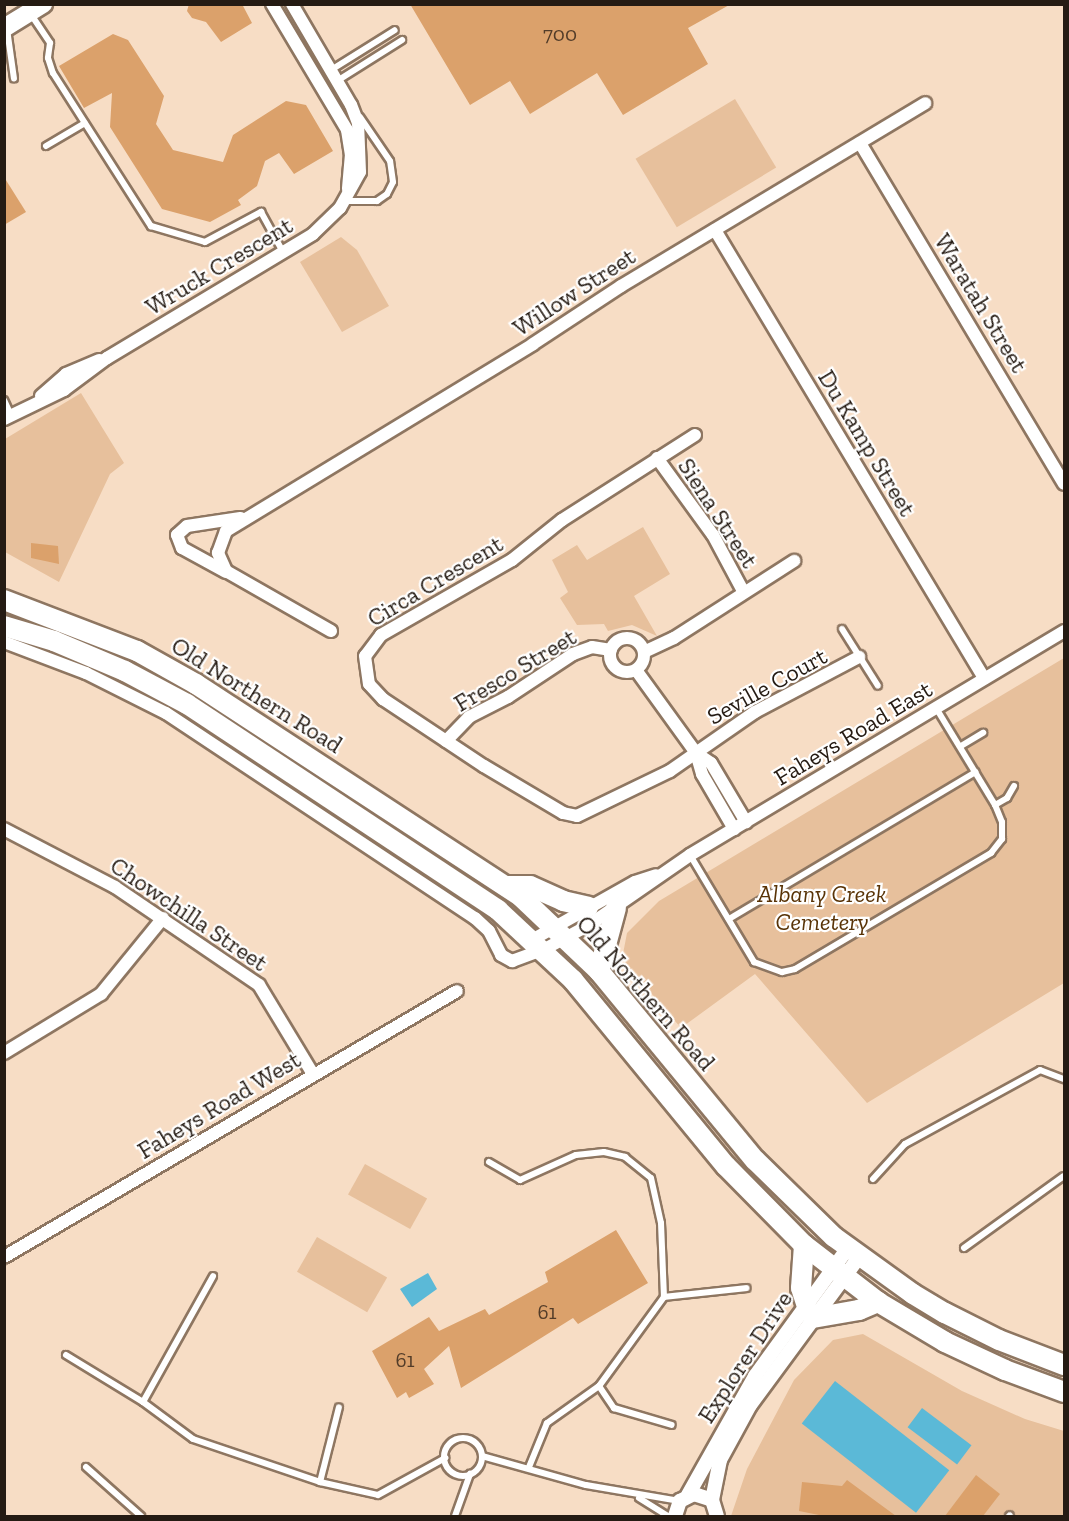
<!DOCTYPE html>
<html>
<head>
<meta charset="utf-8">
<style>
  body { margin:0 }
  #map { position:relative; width:1069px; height:1521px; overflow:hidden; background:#f7ddc5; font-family:"Zilla Slab",serif }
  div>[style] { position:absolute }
  .green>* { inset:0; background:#e7c09c; transform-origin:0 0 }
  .water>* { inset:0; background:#5bb9d7; transform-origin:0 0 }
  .building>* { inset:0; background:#dba16b }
  .roads { filter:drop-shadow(2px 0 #8e7661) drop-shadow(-2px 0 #8e7661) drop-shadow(0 2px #8e7661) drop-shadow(0 -2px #8e7661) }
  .service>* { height:6px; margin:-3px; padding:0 3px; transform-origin:3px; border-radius:3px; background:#fff }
  .service>.ring { margin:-3px; padding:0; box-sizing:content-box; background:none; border:6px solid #fff; border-radius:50% }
  .minor>* { height:12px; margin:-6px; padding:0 6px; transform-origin:6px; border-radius:6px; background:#fff }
  .minor>.ring { margin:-6px; padding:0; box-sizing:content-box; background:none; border:12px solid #fff; border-radius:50% }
  .tertiary>* { height:14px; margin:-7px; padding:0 7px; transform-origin:7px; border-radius:7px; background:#fff }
  .primary>* { height:18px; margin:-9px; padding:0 9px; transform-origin:9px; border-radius:9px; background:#fff }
  .trunk>* { height:20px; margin:-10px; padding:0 10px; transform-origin:10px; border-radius:10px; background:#fff }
  span { translate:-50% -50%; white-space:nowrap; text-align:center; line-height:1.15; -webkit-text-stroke:4.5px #fff; paint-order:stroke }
  .number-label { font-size:21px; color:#523c29 }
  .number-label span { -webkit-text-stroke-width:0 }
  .street-label { font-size:24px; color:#251b13 }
  .park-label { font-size:24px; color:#593306; font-style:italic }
  .frame { position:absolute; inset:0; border:6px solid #251b13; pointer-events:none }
</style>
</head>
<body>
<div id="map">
  <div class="green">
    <div style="left:735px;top:99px;width:80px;height:116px;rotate:59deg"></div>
    <div style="clip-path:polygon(341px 237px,357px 250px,389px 306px,342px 332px,300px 262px)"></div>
    <div style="clip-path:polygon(81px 393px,124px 463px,110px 474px,59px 582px,5px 552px,5px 439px)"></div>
    <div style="clip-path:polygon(643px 527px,670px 574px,634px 596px,657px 636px,632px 625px,608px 631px,604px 624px,577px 625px,560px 598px,568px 592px,552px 560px,577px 545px,587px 560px)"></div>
    <div style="clip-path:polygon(1064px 658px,1064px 983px,867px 1103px,755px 974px,681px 1028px,622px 959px,627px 933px,659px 901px)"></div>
    <div style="left:365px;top:1164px;width:71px;height:35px;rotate:29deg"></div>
    <div style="left:317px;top:1237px;width:81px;height:40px;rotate:30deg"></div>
    <div style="clip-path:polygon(863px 1334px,962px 1391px,1025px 1419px,1064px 1431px,1064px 1516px,731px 1516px,747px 1469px,794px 1380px,833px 1340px)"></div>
  </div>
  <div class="water">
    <div style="clip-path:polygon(428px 1273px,437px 1289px,412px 1307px,400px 1289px)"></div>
    <div style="left:835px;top:1381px;width:145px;height:54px;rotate:38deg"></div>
    <div style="left:922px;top:1408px;width:62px;height:24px;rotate:37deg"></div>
  </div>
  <div class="building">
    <div style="clip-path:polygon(189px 4px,242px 4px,252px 23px,221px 42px,206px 22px,192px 18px,187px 11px)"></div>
    <div style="clip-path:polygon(410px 4px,731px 4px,688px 28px,708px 64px,623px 115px,597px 73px,530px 114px,510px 81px,470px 105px)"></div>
    <div style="clip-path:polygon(113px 34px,128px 40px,164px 96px,156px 124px,173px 150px,223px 162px,233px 135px,286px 101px,306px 105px,333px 151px,294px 174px,279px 153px,265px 161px,257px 186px,238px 200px,241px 205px,210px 222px,162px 209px,110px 127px,112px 93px,84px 108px,59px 66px)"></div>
    <div style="clip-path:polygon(4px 177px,26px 212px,4px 225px)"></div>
    <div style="clip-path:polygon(31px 543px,58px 546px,59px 564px,31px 558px)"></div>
    <div style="clip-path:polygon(616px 1230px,648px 1283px,578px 1324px,573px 1318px,461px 1388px,449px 1346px,424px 1369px,434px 1384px,409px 1398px,406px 1392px,397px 1398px,372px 1351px,429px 1317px,439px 1331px,485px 1309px,489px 1315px,548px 1282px,545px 1272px)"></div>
    <div style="clip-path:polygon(976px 1475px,1000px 1494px,983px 1516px,945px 1516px)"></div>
    <div style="clip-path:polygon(847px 1480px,896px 1516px,824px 1516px,799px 1511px,802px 1482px,842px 1486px)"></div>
  </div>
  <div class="roads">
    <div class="service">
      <div style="left:30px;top:13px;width:36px;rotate:56deg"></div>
      <div style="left:50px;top:43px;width:15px;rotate:98deg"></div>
      <div style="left:48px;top:58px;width:16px;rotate:72deg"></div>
      <div style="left:53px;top:73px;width:182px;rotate:57.4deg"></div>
      <div style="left:151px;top:226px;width:56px;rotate:16.5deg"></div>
      <div style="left:205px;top:242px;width:64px;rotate:-28.2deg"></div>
      <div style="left:261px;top:212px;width:46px;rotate:61.2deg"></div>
      <div style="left:7px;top:29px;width:50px;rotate:82deg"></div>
      <div style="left:331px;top:70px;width:75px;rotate:-32deg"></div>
      <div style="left:337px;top:81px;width:77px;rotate:-32.2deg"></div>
      <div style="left:46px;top:146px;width:45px;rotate:-30.5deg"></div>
      <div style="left:344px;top:201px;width:33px"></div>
      <div style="left:377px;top:201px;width:12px;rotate:-35deg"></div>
      <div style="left:387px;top:194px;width:13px;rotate:-63deg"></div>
      <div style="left:393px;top:182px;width:21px;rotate:-98deg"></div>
      <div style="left:390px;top:161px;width:53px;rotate:-124.3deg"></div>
      <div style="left:4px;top:400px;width:17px;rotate:65deg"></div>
      <div style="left:842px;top:629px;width:67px;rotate:57.7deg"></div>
      <div style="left:961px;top:746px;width:26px;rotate:-31deg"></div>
      <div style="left:995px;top:805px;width:14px;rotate:-30deg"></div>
      <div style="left:1007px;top:798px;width:14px;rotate:-60deg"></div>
      <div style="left:690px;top:855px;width:125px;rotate:59.1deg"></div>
      <div style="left:754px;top:962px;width:30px;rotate:20deg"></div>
      <div style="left:782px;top:972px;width:13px;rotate:-13deg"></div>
      <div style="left:795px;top:969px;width:228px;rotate:-30.6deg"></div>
      <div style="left:991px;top:853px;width:18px;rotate:-52deg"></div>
      <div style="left:1002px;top:839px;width:17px;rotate:-90deg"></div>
      <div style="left:1002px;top:822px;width:18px;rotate:-112deg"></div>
      <div style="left:995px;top:805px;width:114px;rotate:-121.3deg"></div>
      <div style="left:729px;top:919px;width:287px;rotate:-30.8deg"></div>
      <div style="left:489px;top:1162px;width:36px;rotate:30deg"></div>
      <div style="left:520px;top:1180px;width:61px;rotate:-24.1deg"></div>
      <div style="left:576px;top:1155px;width:28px;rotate:-6deg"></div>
      <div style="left:604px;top:1152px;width:22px;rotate:13deg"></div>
      <div style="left:625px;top:1157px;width:33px;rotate:39deg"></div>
      <div style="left:651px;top:1178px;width:46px;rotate:77.5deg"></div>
      <div style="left:661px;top:1223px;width:74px;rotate:87.7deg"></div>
      <div style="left:664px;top:1297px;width:110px;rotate:126.1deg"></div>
      <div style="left:599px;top:1386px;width:64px;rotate:144.6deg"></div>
      <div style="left:547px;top:1423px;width:48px;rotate:112.2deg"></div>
      <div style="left:873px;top:1179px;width:47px;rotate:-47.6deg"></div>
      <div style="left:905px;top:1144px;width:154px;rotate:-28.7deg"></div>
      <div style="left:1040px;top:1070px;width:26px;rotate:21deg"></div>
      <div style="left:964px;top:1248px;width:123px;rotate:-35.8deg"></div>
      <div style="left:664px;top:1297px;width:83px;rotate:-6.2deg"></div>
      <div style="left:66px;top:1355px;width:90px;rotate:31.4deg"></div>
      <div style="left:143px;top:1402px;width:62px;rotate:36.5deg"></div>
      <div style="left:193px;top:1439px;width:134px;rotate:18.7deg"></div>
      <div style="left:320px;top:1482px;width:59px;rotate:12.6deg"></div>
      <div style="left:378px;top:1495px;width:77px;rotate:-28.9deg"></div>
      <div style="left:599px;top:1386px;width:27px;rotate:56deg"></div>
      <div style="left:614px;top:1408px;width:60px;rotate:16.3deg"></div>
      <div style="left:143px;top:1402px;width:144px;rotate:-60.9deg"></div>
      <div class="ring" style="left:444px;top:1438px;width:32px;height:32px"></div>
      <div style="left:482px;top:1456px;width:108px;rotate:15.6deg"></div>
      <div style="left:586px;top:1485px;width:95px;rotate:9.7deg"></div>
      <div style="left:86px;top:1467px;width:74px;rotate:41.7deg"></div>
      <div style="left:320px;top:1482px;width:77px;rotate:-75.8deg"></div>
      <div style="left:639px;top:1498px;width:34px;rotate:32deg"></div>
      <div style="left:455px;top:1516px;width:45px;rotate:-70.3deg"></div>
      <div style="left:1009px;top:1516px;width:1px;rotate:-45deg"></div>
    </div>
    <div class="minor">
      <div style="left:272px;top:4px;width:147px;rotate:59.2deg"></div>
      <div style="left:347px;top:130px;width:24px;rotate:81deg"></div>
      <div style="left:351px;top:154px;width:35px;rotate:95deg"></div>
      <div style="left:860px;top:143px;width:397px;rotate:59.1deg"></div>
      <div style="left:715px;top:230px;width:523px;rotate:59.02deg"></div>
      <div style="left:41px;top:396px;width:33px;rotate:-41deg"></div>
      <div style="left:66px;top:374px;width:36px;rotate:-23deg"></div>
      <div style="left:4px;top:419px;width:67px;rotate:-25.8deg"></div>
      <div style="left:64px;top:390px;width:54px;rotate:-36.7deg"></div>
      <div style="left:107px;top:358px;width:240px;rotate:-31deg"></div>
      <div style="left:313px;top:234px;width:37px;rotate:-44deg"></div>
      <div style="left:340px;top:208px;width:41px;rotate:-60.9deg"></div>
      <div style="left:360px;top:172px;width:49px;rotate:-92.3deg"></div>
      <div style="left:358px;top:123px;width:19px;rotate:-111deg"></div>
      <div style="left:351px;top:105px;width:117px;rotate:-120.3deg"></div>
      <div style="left:695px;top:435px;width:158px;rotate:147.4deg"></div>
      <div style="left:562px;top:520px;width:64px;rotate:141.3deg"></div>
      <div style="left:512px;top:560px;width:151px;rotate:150.2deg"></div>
      <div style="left:381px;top:635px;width:26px;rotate:127deg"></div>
      <div style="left:365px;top:656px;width:28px;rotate:82deg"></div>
      <div style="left:369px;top:684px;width:21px;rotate:47deg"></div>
      <div style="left:383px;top:699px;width:121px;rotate:33.6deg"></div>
      <div style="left:484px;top:766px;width:92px;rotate:30.7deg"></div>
      <div style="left:563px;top:813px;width:14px;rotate:12deg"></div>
      <div style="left:577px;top:816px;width:103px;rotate:-25.8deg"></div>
      <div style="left:670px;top:771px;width:103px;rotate:-34.8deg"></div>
      <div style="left:755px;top:712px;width:118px;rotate:-27.9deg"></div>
      <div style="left:657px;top:458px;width:95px;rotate:54deg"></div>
      <div style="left:713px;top:535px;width:64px;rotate:61.8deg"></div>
      <div style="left:226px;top:572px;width:50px;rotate:-151.4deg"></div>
      <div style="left:182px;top:548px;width:14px;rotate:-111deg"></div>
      <div style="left:177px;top:535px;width:13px;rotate:-42deg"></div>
      <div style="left:187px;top:526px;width:54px;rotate:-8.6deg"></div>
      <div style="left:331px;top:631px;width:121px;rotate:-150.3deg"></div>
      <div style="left:226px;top:571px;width:20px;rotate:-114deg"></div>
      <div style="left:218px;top:553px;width:23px;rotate:-70deg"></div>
      <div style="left:226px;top:531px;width:359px;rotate:-31.3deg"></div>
      <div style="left:533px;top:344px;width:105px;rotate:-33.4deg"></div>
      <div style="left:621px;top:286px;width:355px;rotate:-31deg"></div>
      <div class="ring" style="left:610px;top:638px;width:22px;height:22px"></div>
      <div style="left:4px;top:642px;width:88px;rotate:20.7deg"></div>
      <div style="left:86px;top:673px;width:89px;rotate:26.6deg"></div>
      <div style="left:166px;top:713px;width:371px;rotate:33.6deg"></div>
      <div style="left:475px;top:918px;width:19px;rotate:43deg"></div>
      <div style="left:489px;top:931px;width:27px;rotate:63deg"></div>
      <div style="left:501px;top:955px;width:13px;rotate:29deg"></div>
      <div style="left:512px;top:961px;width:33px;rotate:-20deg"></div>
      <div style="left:543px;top:950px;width:52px;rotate:-28.5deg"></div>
      <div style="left:589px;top:925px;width:123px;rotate:-34.7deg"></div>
      <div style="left:690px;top:855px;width:436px;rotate:-30.9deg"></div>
      <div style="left:644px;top:652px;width:33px;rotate:-25deg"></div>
      <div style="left:674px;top:638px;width:143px;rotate:-32.7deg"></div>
      <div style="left:636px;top:670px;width:102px;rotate:54.1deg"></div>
      <div style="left:696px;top:753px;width:18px;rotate:34deg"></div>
      <div style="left:711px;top:763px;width:69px;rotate:59.3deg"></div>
      <div style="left:446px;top:741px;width:33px;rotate:-46deg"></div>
      <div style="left:469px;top:717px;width:44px;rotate:-27.1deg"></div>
      <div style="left:508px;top:697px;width:78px;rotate:-33.5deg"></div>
      <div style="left:573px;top:654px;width:20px;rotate:-20deg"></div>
      <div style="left:592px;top:647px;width:19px;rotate:9deg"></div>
      <div style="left:696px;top:753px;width:22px;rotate:74deg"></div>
      <div style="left:702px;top:774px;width:64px;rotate:59.8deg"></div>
      <div style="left:4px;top:829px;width:125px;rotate:27.6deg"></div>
      <div style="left:115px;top:887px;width:174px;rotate:34.2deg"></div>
      <div style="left:259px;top:985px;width:104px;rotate:58.8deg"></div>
      <div style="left:532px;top:940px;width:118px;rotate:-29.4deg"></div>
      <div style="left:635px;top:882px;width:22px;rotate:-18deg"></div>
      <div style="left:4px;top:1053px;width:114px;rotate:-31.3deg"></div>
      <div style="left:101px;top:994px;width:98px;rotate:-50.8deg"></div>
      <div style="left:4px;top:1257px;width:525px;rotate:-30.42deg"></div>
    </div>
    <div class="tertiary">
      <div style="left:688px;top:1495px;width:137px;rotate:-60.6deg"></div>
      <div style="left:755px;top:1376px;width:158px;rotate:-54deg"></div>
      <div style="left:712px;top:1500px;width:41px;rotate:-78.7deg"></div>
      <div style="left:720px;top:1460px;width:63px;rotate:-61.4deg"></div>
      <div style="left:750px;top:1405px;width:184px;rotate:-53.6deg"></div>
      <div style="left:675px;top:1516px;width:16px;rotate:-72deg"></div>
      <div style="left:680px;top:1501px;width:16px;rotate:-27deg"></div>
      <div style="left:694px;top:1494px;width:19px;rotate:18deg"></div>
      <div style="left:712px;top:1500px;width:17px;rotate:73deg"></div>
    </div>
    <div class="primary">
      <div style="left:4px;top:28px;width:46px;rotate:-31.6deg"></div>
    </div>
    <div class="trunk">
      <div style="left:4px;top:600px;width:142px;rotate:21deg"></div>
      <div style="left:137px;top:651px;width:68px;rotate:29.2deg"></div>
      <div style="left:196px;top:684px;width:389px;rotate:33.2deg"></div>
      <div style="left:521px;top:897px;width:108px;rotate:43.5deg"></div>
      <div style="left:599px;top:971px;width:245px;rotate:50.5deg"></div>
      <div style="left:755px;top:1160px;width:110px;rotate:44.3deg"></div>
      <div style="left:834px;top:1237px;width:97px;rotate:35.8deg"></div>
      <div style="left:913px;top:1294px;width:37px;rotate:31deg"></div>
      <div style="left:945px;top:1313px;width:60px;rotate:26.6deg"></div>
      <div style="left:999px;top:1340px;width:70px;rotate:21deg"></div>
      <div style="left:4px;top:626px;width:52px;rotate:16.7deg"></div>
      <div style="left:54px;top:641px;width:77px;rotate:22.9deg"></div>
      <div style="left:125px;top:671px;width:70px;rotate:28deg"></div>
      <div style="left:187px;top:704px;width:373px;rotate:33.5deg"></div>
      <div style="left:498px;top:910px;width:103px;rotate:43deg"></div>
      <div style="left:573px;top:980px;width:241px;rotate:50.6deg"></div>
      <div style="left:726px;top:1166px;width:111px;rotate:45.4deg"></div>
      <div style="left:804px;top:1245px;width:93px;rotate:37.6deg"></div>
      <div style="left:878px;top:1302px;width:78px;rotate:30.8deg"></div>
      <div style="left:945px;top:1342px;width:66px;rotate:25deg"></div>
      <div style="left:1005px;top:1370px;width:63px;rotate:20.4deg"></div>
      <div style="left:506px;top:886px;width:24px"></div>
      <div style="left:530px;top:886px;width:36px;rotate:24deg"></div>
      <div style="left:563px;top:901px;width:26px;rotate:13deg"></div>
      <div style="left:599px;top:971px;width:65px;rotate:-74.9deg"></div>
      <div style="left:804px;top:1245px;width:43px;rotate:94deg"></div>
      <div style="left:801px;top:1288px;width:16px;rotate:72deg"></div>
      <div style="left:813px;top:1318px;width:47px;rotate:-9.9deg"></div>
      <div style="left:859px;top:1310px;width:21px;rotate:-23deg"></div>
    </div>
  </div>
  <div class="number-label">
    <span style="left:560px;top:34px">700</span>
    <span style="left:547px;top:1312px">61</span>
    <span style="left:405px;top:1360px">61</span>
  </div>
  <div class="street-label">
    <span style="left:219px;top:266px;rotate:-31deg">Wruck Crescent</span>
    <span style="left:574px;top:292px;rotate:-33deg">Willow Street</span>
    <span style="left:981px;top:303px;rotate:59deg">Waratah Street</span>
    <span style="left:867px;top:443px;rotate:59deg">Du Kamp Street</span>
    <span style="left:718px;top:513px;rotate:57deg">Siena Street</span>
    <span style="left:435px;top:581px;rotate:-31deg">Circa Crescent</span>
    <span style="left:515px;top:670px;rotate:-31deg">Fresco Street</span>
    <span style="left:767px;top:686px;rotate:-29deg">Seville Court</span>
    <span style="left:257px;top:695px;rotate:32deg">Old Northern Road</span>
    <span style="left:853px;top:733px;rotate:-31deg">Faheys Road East</span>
    <span style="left:189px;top:914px;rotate:34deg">Chowchilla Street</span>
    <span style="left:646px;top:993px;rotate:49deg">Old Northern Road</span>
    <span style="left:219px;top:1105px;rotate:-31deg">Faheys Road West</span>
    <span style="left:745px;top:1357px;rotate:-57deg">Explorer Drive</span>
  </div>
  <div class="park-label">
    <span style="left:822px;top:908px">Albany Creek<br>Cemetery</span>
  </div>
  <div class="frame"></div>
</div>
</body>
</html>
